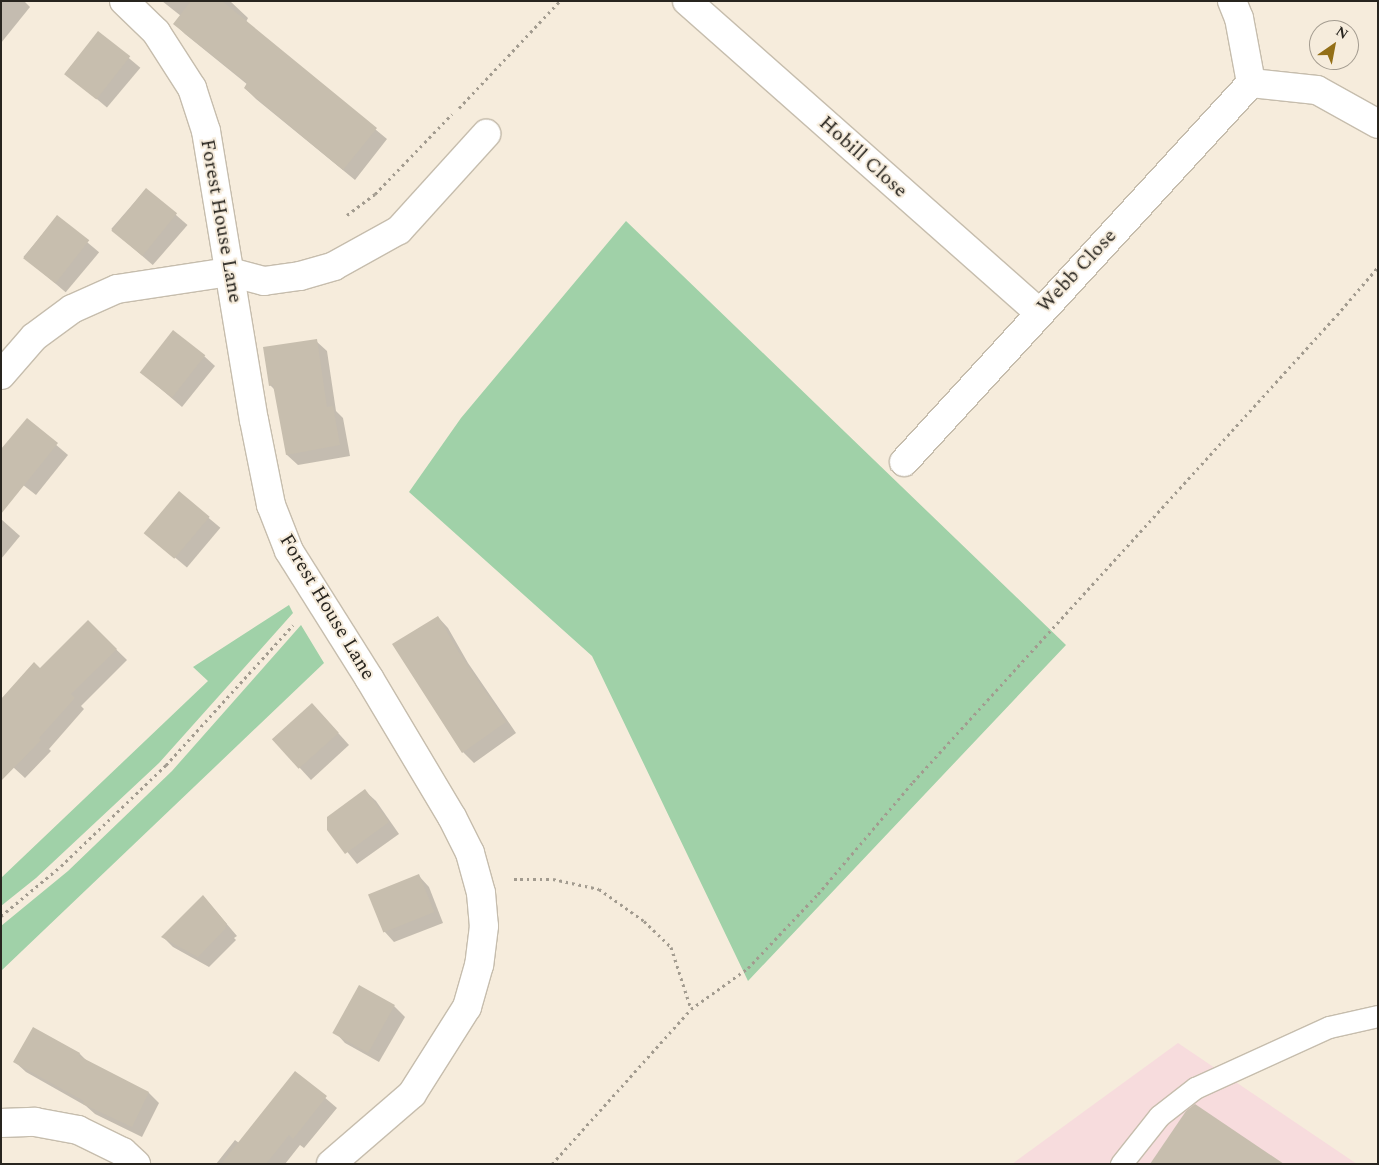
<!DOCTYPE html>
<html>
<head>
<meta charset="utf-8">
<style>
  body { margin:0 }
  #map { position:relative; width:1379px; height:1165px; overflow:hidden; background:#f6ecdc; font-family:Spectral,serif }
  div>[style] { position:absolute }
  .industrial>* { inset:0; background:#f7dcdd }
  .green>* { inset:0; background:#a0d1a8 }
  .shadow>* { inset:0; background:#0003; transform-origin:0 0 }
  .building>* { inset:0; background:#c7beae; transform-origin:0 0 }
  .path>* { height:3px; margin-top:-1.5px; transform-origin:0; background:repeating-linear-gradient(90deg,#a29b8f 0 2.5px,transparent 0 6.5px) }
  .roads { filter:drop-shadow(1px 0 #c6bdad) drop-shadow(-1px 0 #c6bdad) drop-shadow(0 1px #c6bdad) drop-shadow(0 -1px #c6bdad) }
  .service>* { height:21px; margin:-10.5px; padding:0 10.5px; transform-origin:10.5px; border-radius:10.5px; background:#fff }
  .minor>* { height:28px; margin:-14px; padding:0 14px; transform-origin:14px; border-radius:14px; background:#fff }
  span { translate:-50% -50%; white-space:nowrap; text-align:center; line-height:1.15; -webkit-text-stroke:4px #f6ecdc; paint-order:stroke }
  .street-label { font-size:20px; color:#28251f }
  .frame { position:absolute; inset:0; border:2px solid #28251f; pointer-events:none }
  .north { position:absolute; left:1309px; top:20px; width:50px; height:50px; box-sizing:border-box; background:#f6ecdc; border:1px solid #a49c90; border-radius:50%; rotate:33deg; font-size:14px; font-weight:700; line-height:20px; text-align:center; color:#28251f }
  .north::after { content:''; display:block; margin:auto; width:18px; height:22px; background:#936f17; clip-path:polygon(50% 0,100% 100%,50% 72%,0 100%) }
</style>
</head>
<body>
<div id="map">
  <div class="industrial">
    <div style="clip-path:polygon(1178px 1043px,1357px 1164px,1012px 1164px)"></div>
  </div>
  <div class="green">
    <div style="clip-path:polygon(626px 221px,1066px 645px,748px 981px,592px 656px,409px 492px,461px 418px)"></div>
    <div style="clip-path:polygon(289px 605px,293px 613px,159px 763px,36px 878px,1px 906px,1px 878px,208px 681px,193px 667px)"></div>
    <div style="clip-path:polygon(301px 625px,324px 663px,1px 971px,1px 926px,68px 871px,172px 771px)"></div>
  </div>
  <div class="shadow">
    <div style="clip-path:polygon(1px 1px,24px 1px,30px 7px,1px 43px)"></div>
    <div style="clip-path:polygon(162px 1px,230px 1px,248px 18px,246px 22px,387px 139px,355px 180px,256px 99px,245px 88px,248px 85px,185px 34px,175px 24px,181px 16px)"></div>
    <div style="left:99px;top:33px;width:54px;height:52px;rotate:40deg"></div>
    <div style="left:146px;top:189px;width:55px;height:53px;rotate:41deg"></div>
    <div style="left:57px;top:217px;width:55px;height:52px;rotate:40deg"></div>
    <div style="clip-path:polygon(316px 341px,327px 351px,336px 411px,343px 418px,350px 456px,298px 465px,287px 455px,276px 391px,270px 385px)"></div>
    <div style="clip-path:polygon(204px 356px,215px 366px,182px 407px,141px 372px)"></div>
    <div style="clip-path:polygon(27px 420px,68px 455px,36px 495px,5px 471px)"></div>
    <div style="left:179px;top:493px;width:54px;height:52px;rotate:40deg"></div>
    <div style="clip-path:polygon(1px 519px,20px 536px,1px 559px)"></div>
    <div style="clip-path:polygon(438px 617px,448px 628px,468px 663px,516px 733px,474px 763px,463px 752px)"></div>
    <div style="clip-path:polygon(88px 622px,127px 660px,81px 706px,84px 709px,49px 749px,51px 751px,25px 778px,1px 756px,40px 669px)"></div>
    <div style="clip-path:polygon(322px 715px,349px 745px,311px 780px,274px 740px)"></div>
    <div style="clip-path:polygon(365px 791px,376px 801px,399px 834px,357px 864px,329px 829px)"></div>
    <div style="clip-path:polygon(419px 876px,429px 887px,443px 923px,394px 942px,384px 931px)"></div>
    <div style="clip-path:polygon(203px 896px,237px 936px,234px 938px,236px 940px,209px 967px,173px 947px,163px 937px)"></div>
    <div style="clip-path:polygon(394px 1006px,405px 1017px,379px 1062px,345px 1043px,335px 1032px)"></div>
    <div style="clip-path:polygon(80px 1054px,89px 1063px,149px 1093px,159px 1103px,142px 1137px,95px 1114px,86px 1106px,26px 1072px,15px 1062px)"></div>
    <div style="clip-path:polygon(296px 1073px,337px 1108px,304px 1148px,300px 1145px,285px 1164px,216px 1164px,235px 1140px,239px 1143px)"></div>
  </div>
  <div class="building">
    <div style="clip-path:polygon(191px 1px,222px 1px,377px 128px,343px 170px,244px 88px,247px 83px,173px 24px)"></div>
    <div style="left:98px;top:31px;width:41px;height:55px;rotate:38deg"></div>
    <div style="left:146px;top:188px;width:40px;height:55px;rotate:39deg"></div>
    <div style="left:57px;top:215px;width:41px;height:55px;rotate:38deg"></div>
    <div style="left:173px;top:330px;width:41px;height:54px;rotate:38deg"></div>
    <div style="clip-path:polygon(317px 339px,327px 407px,333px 406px,340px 445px,286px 455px,273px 385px,269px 386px,263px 347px)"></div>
    <div style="clip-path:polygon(27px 418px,58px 443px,1px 514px,1px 449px)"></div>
    <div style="left:179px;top:491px;width:40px;height:55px;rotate:40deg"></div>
    <div style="clip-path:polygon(438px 616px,458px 651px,506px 722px,462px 753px,392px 644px)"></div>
    <div style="clip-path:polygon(88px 620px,117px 649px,71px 694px,75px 698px,39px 738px,41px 740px,1px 781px,1px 699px,34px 662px,40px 668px)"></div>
    <div style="left:312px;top:703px;width:40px;height:54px;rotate:48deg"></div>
    <div style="clip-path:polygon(365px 789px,389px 822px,345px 854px,327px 830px,327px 817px)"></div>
    <div style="left:419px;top:874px;width:41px;height:55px;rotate:68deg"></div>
    <div style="clip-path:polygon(203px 895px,227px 924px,225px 927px,226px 928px,198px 957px,161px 937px)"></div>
    <div style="left:359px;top:985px;width:41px;height:55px;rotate:29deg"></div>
    <div style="clip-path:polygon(33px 1027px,80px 1053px,79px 1056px,149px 1092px,132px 1127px,83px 1104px,84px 1101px,13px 1062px)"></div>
    <div style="clip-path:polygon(295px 1071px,327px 1096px,293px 1139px,289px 1135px,266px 1164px,221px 1164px)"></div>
    <div style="clip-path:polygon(1195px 1104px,1284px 1164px,1150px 1164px,1186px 1111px)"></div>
  </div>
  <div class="path">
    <div style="left:459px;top:108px;width:147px;rotate:-46.7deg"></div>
    <div style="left:347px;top:215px;width:35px;rotate:-37deg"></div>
    <div style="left:375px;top:194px;width:111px;rotate:-46.1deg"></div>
    <div style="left:514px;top:879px;width:39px"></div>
    <div style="left:553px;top:879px;width:47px;rotate:12.3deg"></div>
    <div style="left:599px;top:889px;width:55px;rotate:35.4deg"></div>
    <div style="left:644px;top:921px;width:37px;rotate:44deg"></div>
    <div style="left:671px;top:947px;width:65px;rotate:72.1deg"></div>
    <div style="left:1px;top:916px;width:78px;rotate:-39.8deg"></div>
    <div style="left:61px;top:866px;width:146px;rotate:-43.9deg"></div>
    <div style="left:166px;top:765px;width:189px;rotate:-47.8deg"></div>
    <div style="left:552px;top:1164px;width:208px;rotate:-48.1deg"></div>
    <div style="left:691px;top:1009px;width:70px;rotate:-35.7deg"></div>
    <div style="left:748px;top:968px;width:102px;rotate:-46.6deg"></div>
    <div style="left:818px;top:894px;width:147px;rotate:-49.7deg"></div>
    <div style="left:913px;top:782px;width:631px;rotate:-47.76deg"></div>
    <div style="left:1337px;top:315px;width:63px;rotate:-49.5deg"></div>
  </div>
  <div class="roads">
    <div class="service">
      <div style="left:1121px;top:1164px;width:61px;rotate:-51.6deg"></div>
      <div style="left:1159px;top:1116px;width:46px;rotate:-37.9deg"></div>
      <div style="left:1195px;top:1088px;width:147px;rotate:-24.5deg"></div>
      <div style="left:1329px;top:1027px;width:50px;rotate:-12.7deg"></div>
    </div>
    <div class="minor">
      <div style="left:124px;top:1px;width:45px;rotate:44.1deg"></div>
      <div style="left:156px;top:32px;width:67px;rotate:57.3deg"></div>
      <div style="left:192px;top:88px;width:45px;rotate:72deg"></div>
      <div style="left:206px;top:131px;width:293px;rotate:80.6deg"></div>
      <div style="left:254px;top:420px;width:87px;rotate:78.7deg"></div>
      <div style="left:271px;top:505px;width:49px;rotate:68.6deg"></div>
      <div style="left:289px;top:551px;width:150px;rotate:57.8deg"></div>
      <div style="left:369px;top:678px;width:162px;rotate:59.2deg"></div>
      <div style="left:452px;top:817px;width:40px;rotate:63.4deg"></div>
      <div style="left:470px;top:853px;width:41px;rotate:74.6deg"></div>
      <div style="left:481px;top:893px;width:33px;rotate:85deg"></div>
      <div style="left:484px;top:926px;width:39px;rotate:97deg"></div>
      <div style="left:479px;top:965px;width:44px;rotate:105.9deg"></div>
      <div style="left:467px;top:1007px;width:103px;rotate:122.3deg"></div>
      <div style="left:412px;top:1094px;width:107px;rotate:139.2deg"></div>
      <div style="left:687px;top:1px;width:470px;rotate:41.5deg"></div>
      <div style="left:1232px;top:1px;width:18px;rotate:68deg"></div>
      <div style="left:1239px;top:18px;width:66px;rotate:79.5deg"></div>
      <div style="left:1251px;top:83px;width:66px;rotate:6.1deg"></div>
      <div style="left:1317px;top:90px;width:70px;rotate:29.1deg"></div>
      <div style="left:1px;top:375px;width:50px;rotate:-49deg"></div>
      <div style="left:34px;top:337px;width:47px;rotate:-36.4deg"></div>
      <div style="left:72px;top:309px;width:49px;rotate:-24deg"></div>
      <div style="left:117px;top:289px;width:114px;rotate:-8.6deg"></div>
      <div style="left:230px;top:272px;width:35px;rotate:15deg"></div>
      <div style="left:264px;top:281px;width:36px;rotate:-8deg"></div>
      <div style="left:300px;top:276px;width:35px;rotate:-16deg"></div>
      <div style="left:334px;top:266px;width:74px;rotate:-29deg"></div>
      <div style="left:399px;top:230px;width:130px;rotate:-47.8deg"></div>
      <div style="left:904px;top:462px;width:514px;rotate:-47.52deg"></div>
      <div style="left:1px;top:1123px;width:34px;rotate:-2deg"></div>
      <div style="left:35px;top:1122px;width:44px;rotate:10.5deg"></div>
      <div style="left:78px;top:1130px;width:50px;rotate:26.1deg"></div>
      <div style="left:123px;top:1152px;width:18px;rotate:43deg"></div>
    </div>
  </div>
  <div class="street-label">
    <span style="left:863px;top:157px;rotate:42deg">Hobill Close</span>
    <span style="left:221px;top:221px;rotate:80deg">Forest House Lane</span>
    <span style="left:1077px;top:271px;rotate:-47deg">Webb Close</span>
    <span style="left:327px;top:607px;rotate:59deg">Forest House Lane</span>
  </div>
  <div class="frame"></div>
  <div class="north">N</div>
</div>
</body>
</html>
